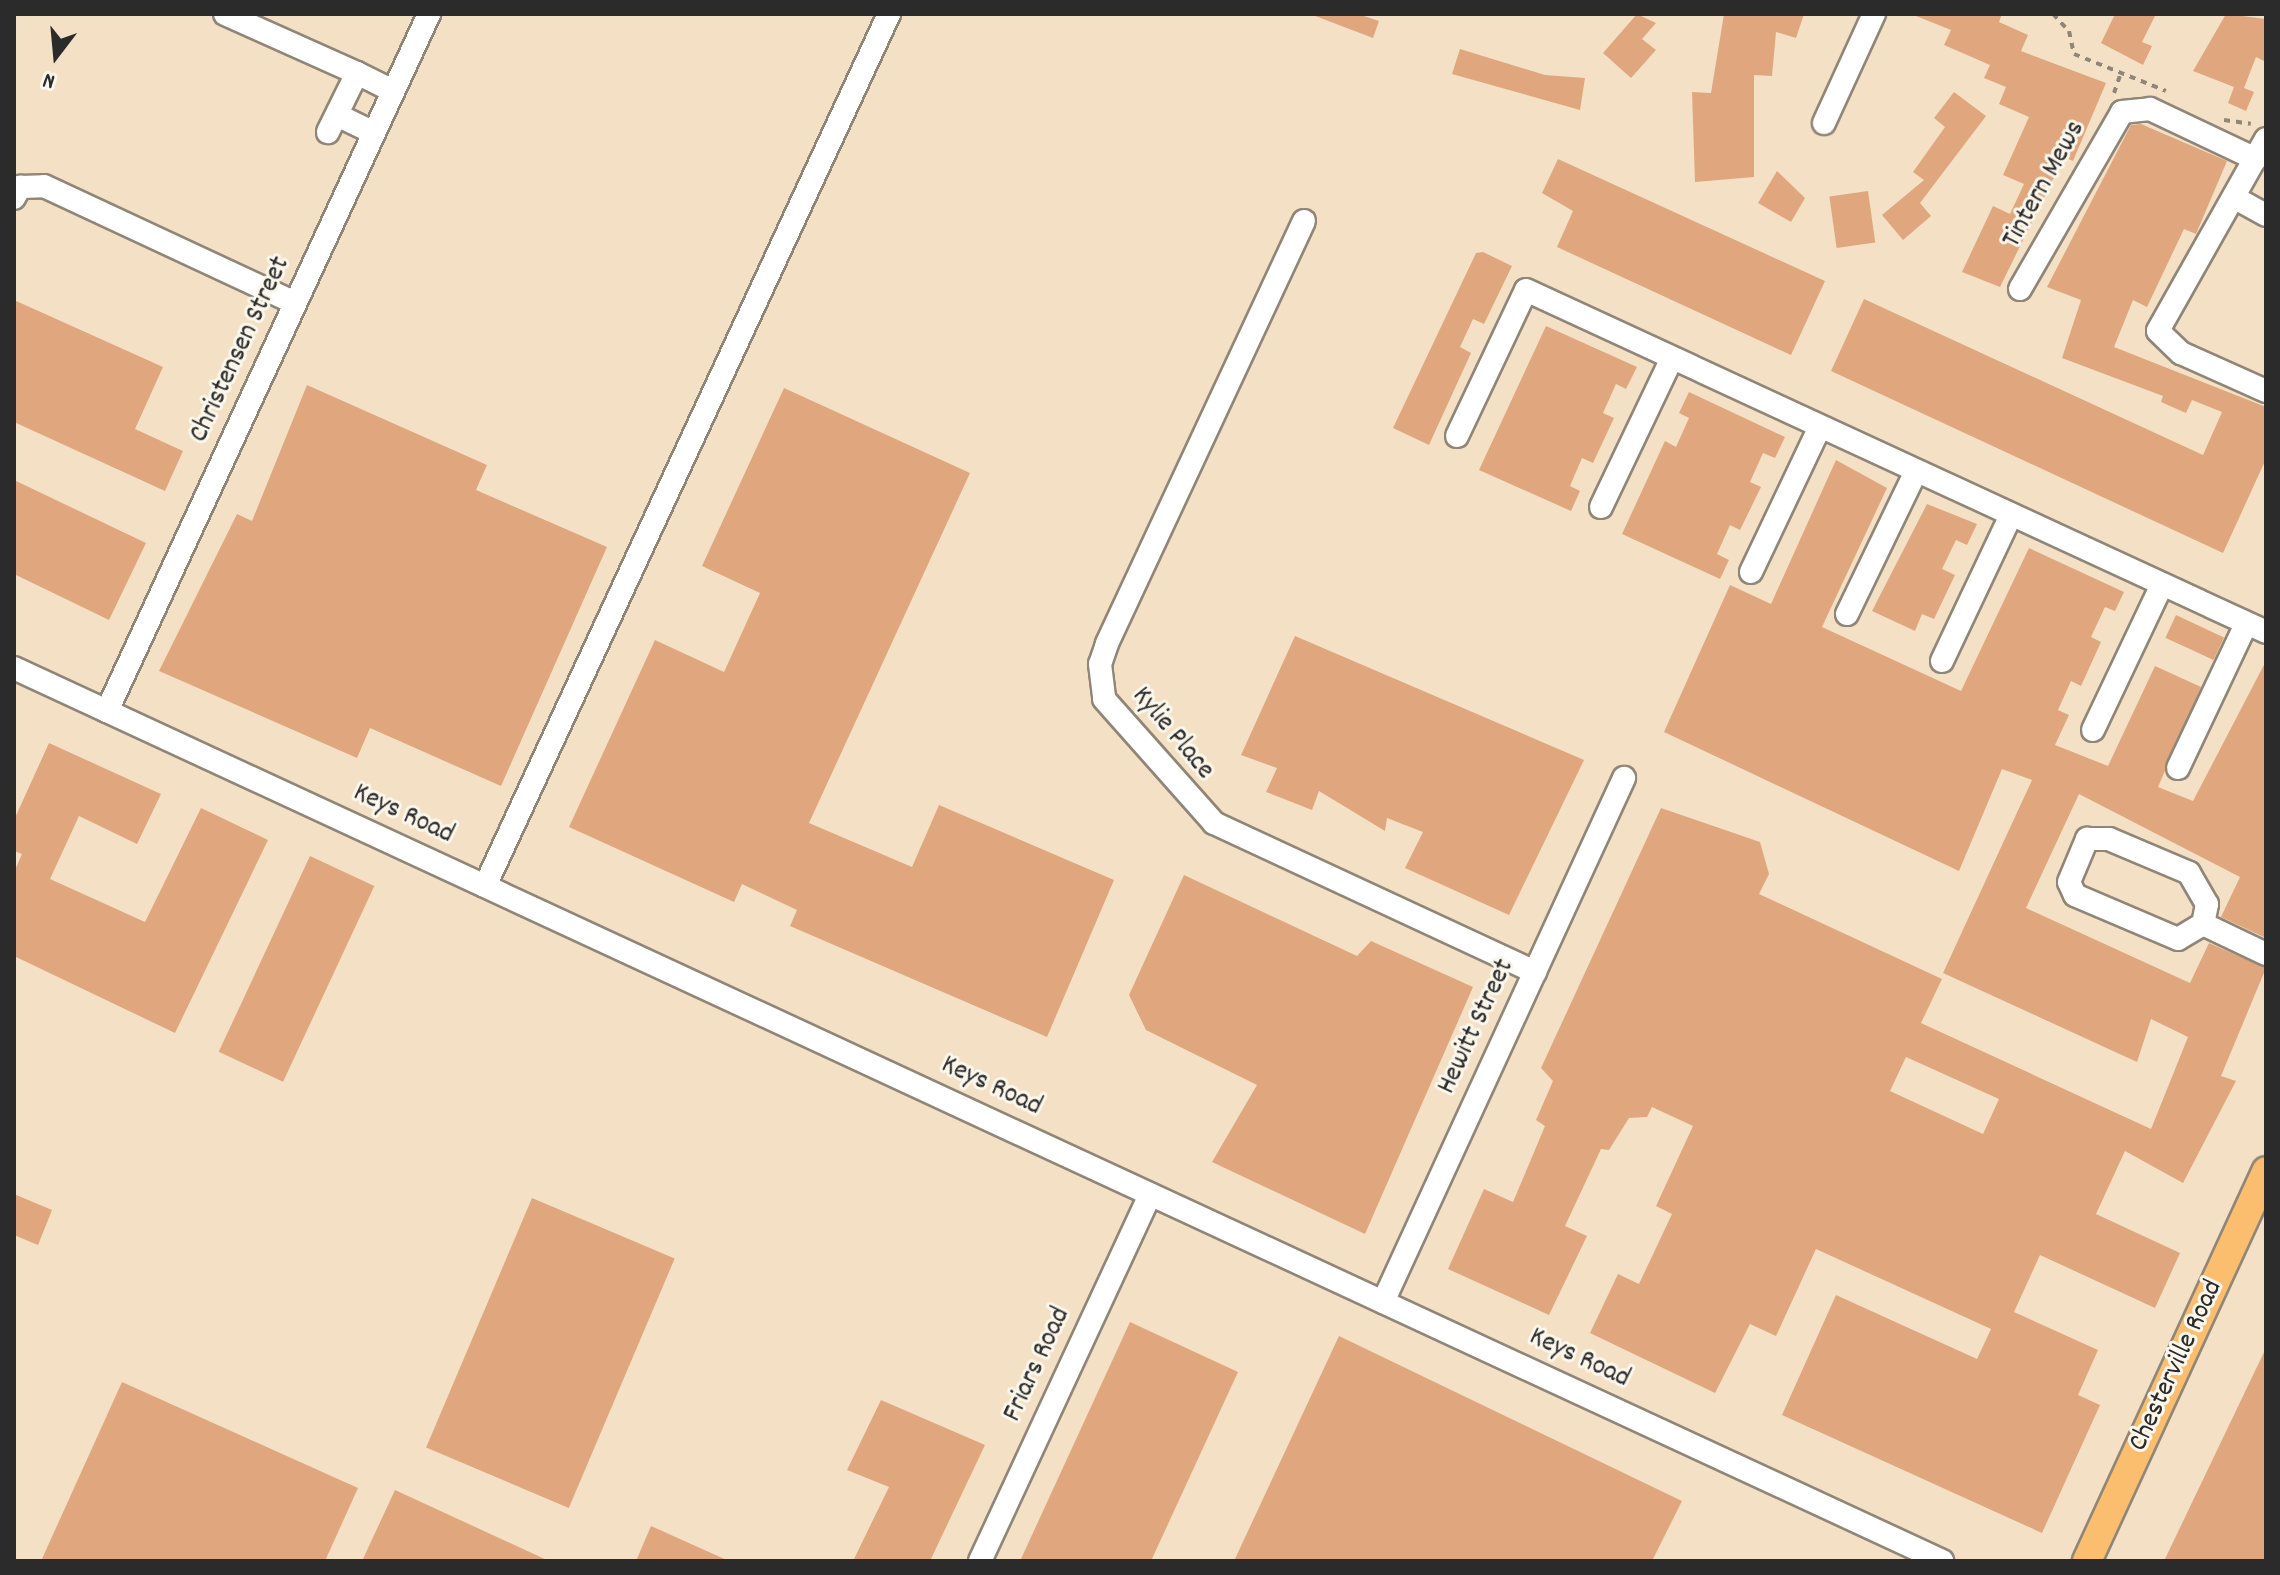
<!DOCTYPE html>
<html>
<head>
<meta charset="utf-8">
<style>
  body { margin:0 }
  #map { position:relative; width:2280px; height:1575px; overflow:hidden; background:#f4e0c4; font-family:Dekko,sans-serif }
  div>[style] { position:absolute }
  .building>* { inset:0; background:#e0a77f; transform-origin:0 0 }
  .path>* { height:4px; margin-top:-2px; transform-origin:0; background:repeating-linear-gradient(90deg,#908678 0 6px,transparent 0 12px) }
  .roads { filter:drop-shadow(2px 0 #908678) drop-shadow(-2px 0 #908678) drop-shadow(0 2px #908678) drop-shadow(0 -2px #908678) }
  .minor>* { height:22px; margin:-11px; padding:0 11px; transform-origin:11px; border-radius:11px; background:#fff }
  .major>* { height:28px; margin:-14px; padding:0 14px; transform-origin:14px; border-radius:14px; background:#fbbe6e }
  span { translate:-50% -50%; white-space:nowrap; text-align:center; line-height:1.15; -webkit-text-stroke:6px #fbf7ec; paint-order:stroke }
  .street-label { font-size:28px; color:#2b2b2b }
  .frame { position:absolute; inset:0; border:16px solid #2b2b2b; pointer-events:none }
  .north { position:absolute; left:16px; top:16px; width:80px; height:80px; -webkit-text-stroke:6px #fbf7ec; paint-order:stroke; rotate:196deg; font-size:22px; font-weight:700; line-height:32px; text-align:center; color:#2b2b2b }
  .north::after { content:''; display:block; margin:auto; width:28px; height:36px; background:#2b2b2b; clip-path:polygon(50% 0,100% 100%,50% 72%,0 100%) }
</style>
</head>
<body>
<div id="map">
  <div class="building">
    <div style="clip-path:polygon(1310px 14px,1358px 14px,1379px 21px,1373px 38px)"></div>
    <div style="clip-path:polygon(1637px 14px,1656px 23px,1642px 39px,1656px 50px,1631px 78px,1603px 53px)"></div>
    <div style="clip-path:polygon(1724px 14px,1804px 14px,1796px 38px,1776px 32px,1772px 76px,1754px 75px,1754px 177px,1695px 182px,1692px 92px,1711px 93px)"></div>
    <div style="clip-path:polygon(1911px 14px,2002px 14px,1999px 22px,2028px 35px,2021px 51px,2106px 83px,2073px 161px,2064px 157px,2000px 287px,1962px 272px,1993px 206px,2010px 214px,2024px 184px,2003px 175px,2029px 117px,1999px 104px,2006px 87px,1984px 78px,1990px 65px,1944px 45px,1951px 30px)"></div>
    <div style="clip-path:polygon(2115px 14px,2156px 14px,2142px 42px,2152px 46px,2143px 65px,2101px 43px)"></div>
    <div style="clip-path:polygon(2226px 14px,2266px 19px,2266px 62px,2256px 57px,2244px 88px,2254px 92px,2246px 111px,2228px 103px,2234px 87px,2193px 71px)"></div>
    <div style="clip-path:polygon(1460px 49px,1545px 75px,1585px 78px,1580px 110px,1452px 74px)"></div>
    <div style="clip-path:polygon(1954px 92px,1986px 116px,1920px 203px,1931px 216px,1903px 240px,1882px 215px,1924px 180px,1913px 172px,1945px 127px,1934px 118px)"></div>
    <div style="clip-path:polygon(2141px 124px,2227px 161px,2196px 234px,2184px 229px,2147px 307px,2133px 300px,2114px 347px,2266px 407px,2266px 459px,2223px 553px,1831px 371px,1864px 299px,2203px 455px,2222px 412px,2192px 400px,2186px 413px,2161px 402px,2163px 396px,2062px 358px,2081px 300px,2047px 287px,2131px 125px)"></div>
    <div style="clip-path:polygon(1558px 159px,1825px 281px,1791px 355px,1557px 247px,1573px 211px,1542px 193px)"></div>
    <div style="clip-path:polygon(1777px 171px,1805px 198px,1791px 222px,1758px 203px)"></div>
    <div style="left:1868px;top:191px;width:52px;height:39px;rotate:82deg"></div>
    <div style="clip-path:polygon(1483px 252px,1512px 266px,1484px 324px,1473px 319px,1460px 347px,1471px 353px,1429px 445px,1393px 428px,1476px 253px)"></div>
    <div style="clip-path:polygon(14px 300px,163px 367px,135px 429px,183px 451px,165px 491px,14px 422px)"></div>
    <div style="clip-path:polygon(1546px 326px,1637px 367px,1626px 389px,1616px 384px,1603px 413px,1614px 418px,1593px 463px,1582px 458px,1570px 486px,1580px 491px,1571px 511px,1479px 470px)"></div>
    <div style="clip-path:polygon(307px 385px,487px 465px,476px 490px,607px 547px,501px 786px,370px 728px,357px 758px,159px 671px,237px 514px,252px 521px)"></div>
    <div style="clip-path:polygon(784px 388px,970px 473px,809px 823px,912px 867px,939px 805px,1114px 880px,1047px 1037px,790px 926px,797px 910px,742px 884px,734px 902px,569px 827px,655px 640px,724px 672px,760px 593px,702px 566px)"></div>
    <div style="clip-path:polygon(1689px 392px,1785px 437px,1775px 458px,1763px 453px,1750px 482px,1761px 487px,1740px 530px,1730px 525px,1717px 554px,1729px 560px,1720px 579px,1622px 534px,1665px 441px,1676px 447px,1689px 418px,1679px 413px)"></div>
    <div style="clip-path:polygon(evenodd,1836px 460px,1887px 488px,1822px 627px,1961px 691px,2029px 548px,2124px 592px,2115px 611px,2105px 607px,2091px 637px,2101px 642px,2081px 686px,2071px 681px,2058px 710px,2069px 715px,2055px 745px,2108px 766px,2155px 666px,2201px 687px,2158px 787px,2193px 801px,2266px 661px,2266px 938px,2221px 917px,2240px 877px,2079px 794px,2026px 908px,2190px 983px,2209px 943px,2266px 968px,2221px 1076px,2236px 1081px,2183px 1183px,2125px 1151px,2096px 1214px,2180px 1253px,2155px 1308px,2040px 1255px,2014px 1312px,2098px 1350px,2078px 1395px,2100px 1405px,2042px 1533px,1782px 1415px,1836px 1295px,1977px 1359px,1991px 1329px,1816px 1249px,1776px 1336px,1750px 1324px,1715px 1393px,1590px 1333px,1618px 1274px,1639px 1284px,1672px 1214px,1656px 1206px,1693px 1126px,1652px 1107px,1647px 1117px,1629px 1118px,1609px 1150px,1601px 1149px,1565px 1226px,1587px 1236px,1549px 1315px,1448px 1269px,1484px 1189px,1513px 1202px,1545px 1126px,1536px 1120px,1553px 1081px,1541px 1068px,1661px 808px,1760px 842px,1769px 874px,1759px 894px,1942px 979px,1921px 1023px,2151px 1129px,2188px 1037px,2151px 1019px,2137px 1062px,1943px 973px,2032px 780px,2002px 769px,1959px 871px,1664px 732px,1730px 585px,1771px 604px,1836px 460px,1906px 1057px,1999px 1099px,1983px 1134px,1890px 1091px,1906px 1057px)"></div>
    <div style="clip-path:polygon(14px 480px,146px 543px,109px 620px,14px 574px)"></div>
    <div style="clip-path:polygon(1927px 504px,1977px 524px,1967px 545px,1956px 540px,1942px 569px,1955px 575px,1934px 619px,1922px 614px,1915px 631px,1872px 611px)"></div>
    <div style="left:2176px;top:615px;width:53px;height:25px;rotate:25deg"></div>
    <div style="clip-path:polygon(1295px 636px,1584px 760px,1509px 915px,1405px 868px,1423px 832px,1387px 818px,1385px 831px,1319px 791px,1312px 810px,1266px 792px,1277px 768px,1241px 755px)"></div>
    <div style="clip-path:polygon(49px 743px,161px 794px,137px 844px,79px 816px,50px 879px,145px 922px,201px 808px,268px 840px,175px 1033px,14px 956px,14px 872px,22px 854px,14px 851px,14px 820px)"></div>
    <div style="left:310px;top:856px;width:71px;height:216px;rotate:25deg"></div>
    <div style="clip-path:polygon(1184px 875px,1357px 956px,1371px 941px,1473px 987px,1365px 1234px,1212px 1162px,1257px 1085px,1146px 1030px,1129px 995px)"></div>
    <div style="clip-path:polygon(14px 1194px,52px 1210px,38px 1245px,14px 1235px)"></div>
    <div style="left:532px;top:1198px;width:155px;height:271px;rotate:23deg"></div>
    <div style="clip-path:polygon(1130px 1322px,1238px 1372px,1151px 1561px,1020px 1561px)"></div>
    <div style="clip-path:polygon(1339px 1336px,1682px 1501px,1652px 1561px,1234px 1561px)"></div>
    <div style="clip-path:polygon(2266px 1348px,2266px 1561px,2164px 1561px)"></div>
    <div style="clip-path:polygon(122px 1382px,358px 1488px,325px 1561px,41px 1561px)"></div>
    <div style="clip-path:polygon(881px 1400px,985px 1445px,930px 1561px,853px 1561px,889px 1487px,847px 1470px)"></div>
    <div style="clip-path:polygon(395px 1490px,549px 1561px,362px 1561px)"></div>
    <div style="clip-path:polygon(651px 1526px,729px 1561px,636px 1561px)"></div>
  </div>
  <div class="path">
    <div style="left:2053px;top:14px;width:23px;rotate:47deg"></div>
    <div style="left:2069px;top:31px;width:24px;rotate:78deg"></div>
    <div style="left:2074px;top:54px;width:99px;rotate:21.9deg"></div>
    <div style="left:2114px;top:93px;width:18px;rotate:-71deg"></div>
    <div style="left:2224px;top:120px;width:27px;rotate:8deg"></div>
  </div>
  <div class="roads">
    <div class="minor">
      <div style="left:225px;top:14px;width:145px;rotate:24.1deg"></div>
      <div style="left:357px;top:73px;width:66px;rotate:116.2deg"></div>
      <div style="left:357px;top:73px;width:40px;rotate:26.6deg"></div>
      <div style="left:337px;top:115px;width:41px;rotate:25.9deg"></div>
      <div style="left:1824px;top:123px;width:120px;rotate:-65.4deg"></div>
      <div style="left:2266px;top:139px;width:220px;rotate:119.4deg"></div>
      <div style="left:2158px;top:331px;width:32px;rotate:44deg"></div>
      <div style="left:2181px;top:353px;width:93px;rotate:24.1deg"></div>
      <div style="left:14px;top:198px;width:13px;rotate:-61deg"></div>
      <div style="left:20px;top:187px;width:24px;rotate:-2deg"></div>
      <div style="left:44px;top:186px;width:277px;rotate:25deg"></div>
      <div style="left:2237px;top:199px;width:33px;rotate:29deg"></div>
      <div style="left:1304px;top:221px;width:467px;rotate:115deg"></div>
      <div style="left:1107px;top:644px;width:21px;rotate:109deg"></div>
      <div style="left:1100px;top:664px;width:35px;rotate:83deg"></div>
      <div style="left:1104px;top:699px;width:166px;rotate:48.4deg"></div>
      <div style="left:1214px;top:823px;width:354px;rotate:24.9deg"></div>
      <div style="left:2020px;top:289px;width:204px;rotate:-60deg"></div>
      <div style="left:2122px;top:112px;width:28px;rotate:-6deg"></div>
      <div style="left:2150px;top:109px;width:117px;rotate:25.3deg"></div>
      <div style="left:1457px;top:436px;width:161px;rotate:-64.7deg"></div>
      <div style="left:1526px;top:290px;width:815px;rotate:24.8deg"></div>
      <div style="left:1601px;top:507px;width:165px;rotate:-64.5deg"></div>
      <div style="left:1751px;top:572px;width:161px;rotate:-64.6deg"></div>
      <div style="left:1847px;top:614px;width:159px;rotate:-64.2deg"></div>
      <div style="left:1942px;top:661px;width:161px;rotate:-64.7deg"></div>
      <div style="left:14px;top:668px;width:2125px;rotate:24.85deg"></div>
      <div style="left:107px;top:711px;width:768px;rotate:-65.2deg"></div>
      <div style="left:2093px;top:730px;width:161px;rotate:-64.6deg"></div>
      <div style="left:2178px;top:768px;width:159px;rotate:-64.7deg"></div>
      <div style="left:2087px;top:839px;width:22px"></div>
      <div style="left:2109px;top:839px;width:87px;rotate:23deg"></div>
      <div style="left:2189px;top:873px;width:36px;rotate:60deg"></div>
      <div style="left:2207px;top:904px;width:20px;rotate:101deg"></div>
      <div style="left:2203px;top:924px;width:29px;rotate:149deg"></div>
      <div style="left:2178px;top:939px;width:112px;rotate:-156.9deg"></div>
      <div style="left:2075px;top:895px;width:14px;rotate:-115deg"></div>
      <div style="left:2069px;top:882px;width:47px;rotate:-67.3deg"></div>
      <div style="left:485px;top:886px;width:961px;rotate:-65.14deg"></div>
      <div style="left:2203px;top:924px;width:70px;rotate:25.5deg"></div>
      <div style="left:1383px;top:1302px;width:577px;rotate:-65.3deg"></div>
      <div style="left:980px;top:1561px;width:404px;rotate:-65.1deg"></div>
    </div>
    <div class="major">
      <div style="left:2087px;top:1561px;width:429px;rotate:-65.3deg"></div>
    </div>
  </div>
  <div class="street-label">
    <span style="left:2045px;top:185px;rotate:-61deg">Tintern Mews</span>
    <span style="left:241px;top:350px;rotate:-65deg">Christensen Street</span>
    <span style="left:1172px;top:734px;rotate:50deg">Kylie Place</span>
    <span style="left:403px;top:815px;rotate:25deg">Keys Road</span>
    <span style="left:1477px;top:1027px;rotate:-65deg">Hewitt Street</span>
    <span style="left:991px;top:1087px;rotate:25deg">Keys Road</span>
    <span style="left:1579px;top:1359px;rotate:25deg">Keys Road</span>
    <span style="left:1038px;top:1365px;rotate:-65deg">Friars Road</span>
    <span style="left:2177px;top:1366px;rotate:-65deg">Chesterville Road</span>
  </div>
  <div class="frame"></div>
  <div class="north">N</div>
</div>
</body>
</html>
